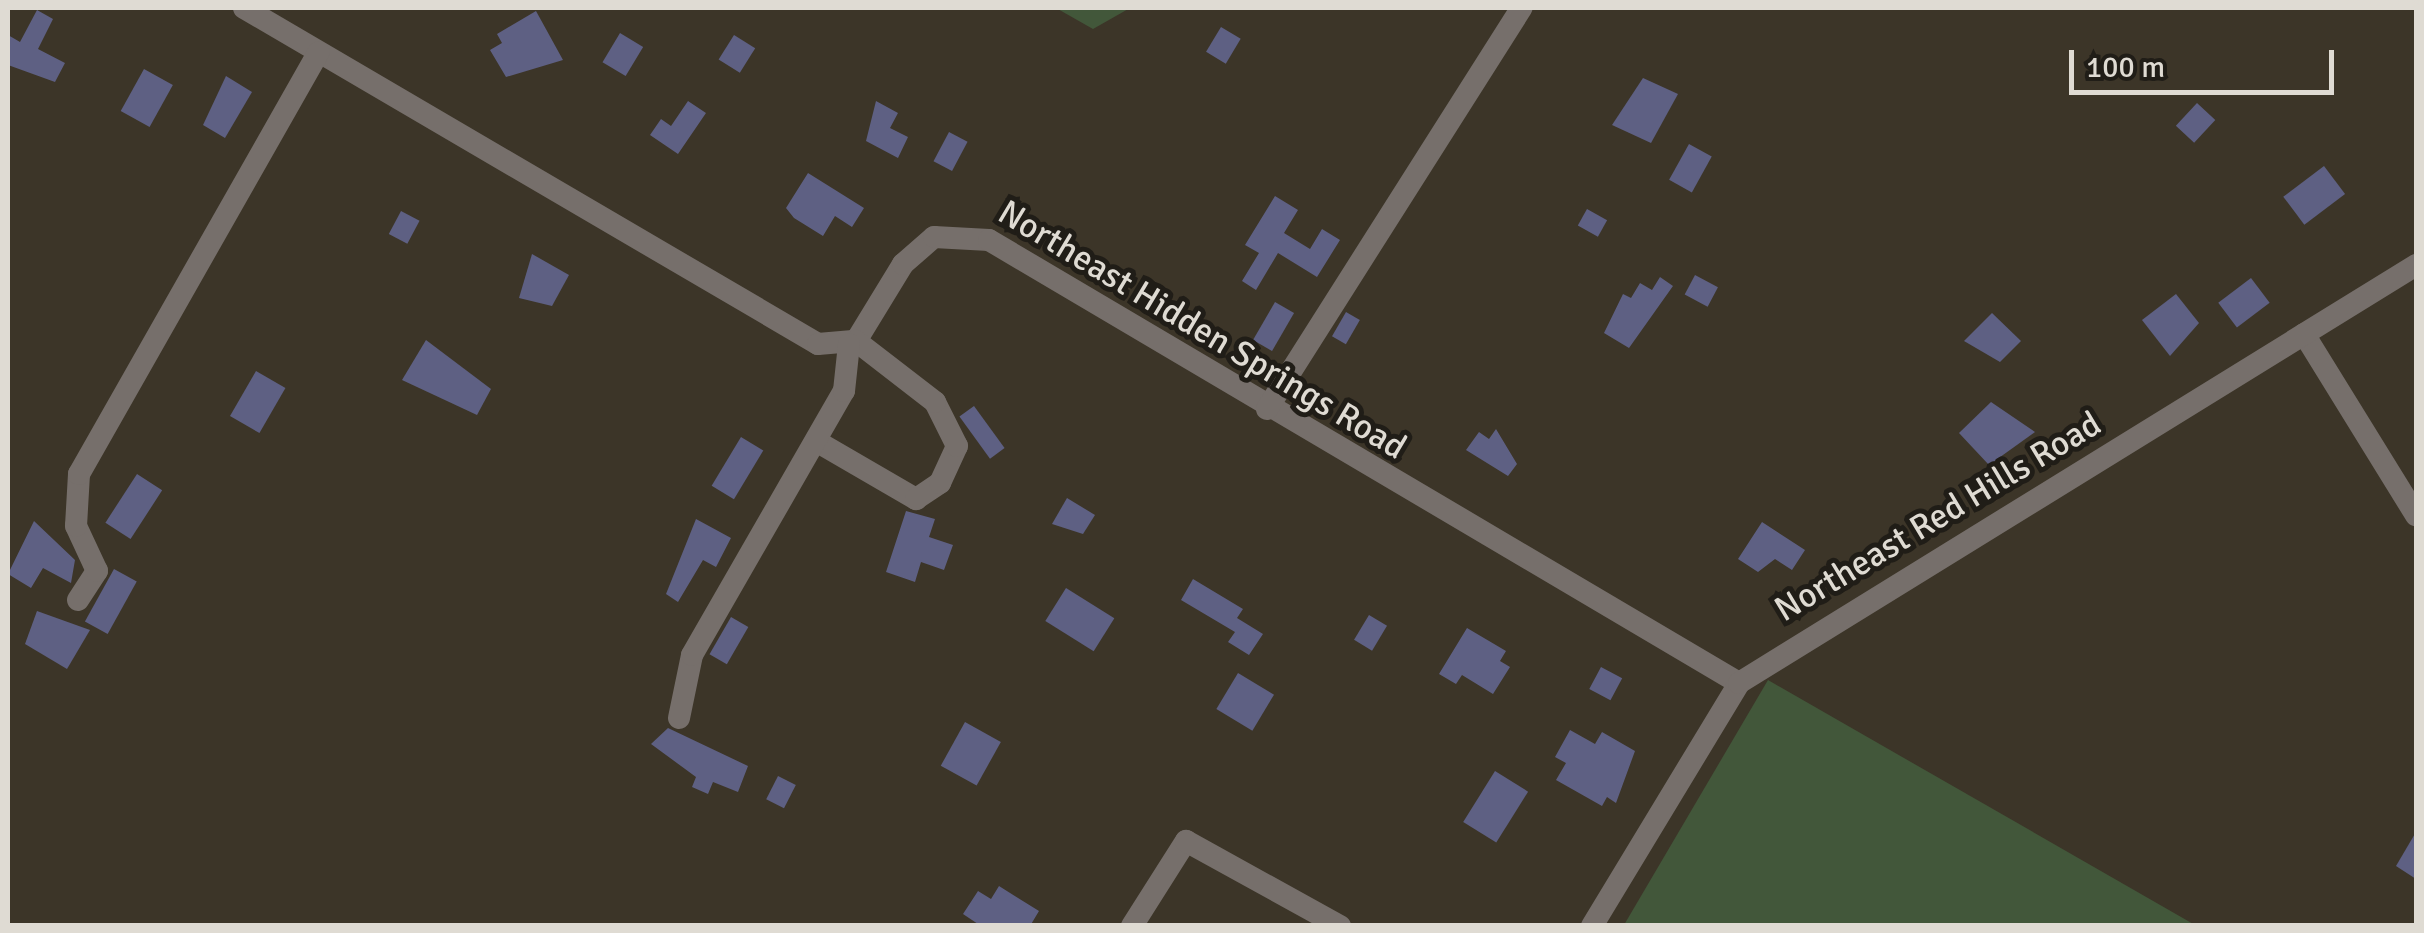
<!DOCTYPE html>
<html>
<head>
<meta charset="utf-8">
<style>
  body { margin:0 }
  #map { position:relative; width:2424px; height:933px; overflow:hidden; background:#3c3528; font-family:Signika,sans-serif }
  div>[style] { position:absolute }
  .green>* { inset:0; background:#42573a }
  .building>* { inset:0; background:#5e6083; transform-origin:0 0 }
  .minor>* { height:22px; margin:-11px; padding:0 11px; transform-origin:11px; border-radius:11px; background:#766f6b }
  span { translate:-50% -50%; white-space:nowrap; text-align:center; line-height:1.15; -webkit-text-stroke:10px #201d17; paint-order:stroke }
  .street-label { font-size:35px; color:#dfdbd3 }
  .frame { position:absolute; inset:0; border:10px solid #dfdbd3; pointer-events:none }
  .scale { position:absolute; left:2069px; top:50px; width:265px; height:45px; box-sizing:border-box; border:5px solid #dfdbd3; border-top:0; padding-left:12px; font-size:30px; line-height:35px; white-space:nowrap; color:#dfdbd3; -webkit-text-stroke:8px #201d17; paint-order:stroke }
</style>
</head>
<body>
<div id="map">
  <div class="green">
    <div style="clip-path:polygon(1056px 8px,1130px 8px,1093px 29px)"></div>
    <div style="clip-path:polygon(1768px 680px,2195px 925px,1624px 925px)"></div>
  </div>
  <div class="building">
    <div style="clip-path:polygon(37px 10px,53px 19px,38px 49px,65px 63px,55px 82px,8px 65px,8px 35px,20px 42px)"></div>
    <div style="clip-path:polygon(536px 11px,563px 60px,506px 77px,490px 50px,502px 43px,497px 34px)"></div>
    <div style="left:1221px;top:27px;width:23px;height:29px;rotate:31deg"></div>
    <div style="left:620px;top:33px;width:27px;height:34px;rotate:31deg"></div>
    <div style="left:734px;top:35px;width:25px;height:29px;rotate:32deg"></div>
    <div style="left:144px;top:69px;width:33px;height:48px;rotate:29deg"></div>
    <div style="clip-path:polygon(226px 76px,252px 92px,225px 138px,203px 125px)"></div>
    <div style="clip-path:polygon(1643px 78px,1678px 94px,1651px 143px,1612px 125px)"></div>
    <div style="clip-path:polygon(688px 101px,706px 113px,678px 154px,650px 135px,661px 119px,671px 126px)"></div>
    <div style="clip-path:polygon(876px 101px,898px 113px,890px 128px,908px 137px,898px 158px,866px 141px)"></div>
    <div style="left:2197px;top:103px;width:25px;height:31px;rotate:43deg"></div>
    <div style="left:949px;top:132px;width:21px;height:33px;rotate:28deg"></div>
    <div style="left:1689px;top:144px;width:26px;height:41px;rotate:29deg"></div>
    <div style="left:2324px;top:166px;width:35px;height:51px;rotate:53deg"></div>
    <div style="clip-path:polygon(808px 173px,864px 208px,852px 227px,835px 216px,823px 236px,794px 218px,786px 208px)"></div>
    <div style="clip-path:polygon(1275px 196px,1298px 210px,1284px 233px,1310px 249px,1322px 229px,1340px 240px,1317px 277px,1278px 253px,1256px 290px,1242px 281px,1259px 253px,1245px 245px)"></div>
    <div style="left:1587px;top:209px;width:23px;height:19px;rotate:29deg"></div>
    <div style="left:401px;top:211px;width:21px;height:26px;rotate:28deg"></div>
    <div style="clip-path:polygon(532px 254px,569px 275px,552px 306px,519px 298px)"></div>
    <div style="left:1695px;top:275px;width:26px;height:22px;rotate:28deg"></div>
    <div style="clip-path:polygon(1660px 277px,1673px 286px,1629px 348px,1604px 333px,1623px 294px,1631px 298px,1640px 283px,1652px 290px)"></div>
    <div style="left:2251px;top:278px;width:31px;height:41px;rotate:53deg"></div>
    <div style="clip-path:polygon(2176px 294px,2199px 323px,2170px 356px,2142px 320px)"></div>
    <div style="left:1275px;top:302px;width:22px;height:44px;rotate:30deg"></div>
    <div style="left:1346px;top:312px;width:16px;height:28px;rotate:30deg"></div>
    <div style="clip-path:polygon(1992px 313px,2021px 341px,2000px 362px,1964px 341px)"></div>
    <div style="clip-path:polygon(426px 340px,491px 389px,477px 415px,402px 380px)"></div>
    <div style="left:256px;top:371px;width:34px;height:52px;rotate:30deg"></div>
    <div style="clip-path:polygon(1991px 402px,2035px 432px,1989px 465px,1959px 433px)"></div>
    <div style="left:974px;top:406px;width:52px;height:18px;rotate:54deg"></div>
    <div style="clip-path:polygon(1496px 429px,1517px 464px,1508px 476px,1466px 450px,1479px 432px,1489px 439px)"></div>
    <div style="left:741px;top:437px;width:26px;height:57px;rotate:31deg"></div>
    <div style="left:137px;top:474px;width:30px;height:58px;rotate:33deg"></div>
    <div style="clip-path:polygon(1067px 498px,1095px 515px,1083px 534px,1052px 524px)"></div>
    <div style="clip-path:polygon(906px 511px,935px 519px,929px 537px,953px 545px,944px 570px,921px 562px,915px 582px,886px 572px)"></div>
    <div style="clip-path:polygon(696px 519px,731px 538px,716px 567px,703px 560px,678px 602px,666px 594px)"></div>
    <div style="clip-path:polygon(34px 521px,75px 560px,71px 583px,43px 568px,31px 588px,8px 574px)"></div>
    <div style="clip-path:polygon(1762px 522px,1805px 550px,1792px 570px,1775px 559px,1758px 572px,1738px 559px)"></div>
    <div style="left:114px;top:569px;width:26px;height:60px;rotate:29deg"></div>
    <div style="clip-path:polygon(1193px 579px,1243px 609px,1237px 618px,1263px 634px,1249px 655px,1228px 642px,1235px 632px,1181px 600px)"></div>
    <div style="left:1066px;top:588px;width:57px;height:39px;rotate:32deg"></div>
    <div style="clip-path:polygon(37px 611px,90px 630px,67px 669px,25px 644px)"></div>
    <div style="left:1369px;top:615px;width:21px;height:29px;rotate:31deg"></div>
    <div style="left:731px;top:617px;width:20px;height:43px;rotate:30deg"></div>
    <div style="clip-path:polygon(1467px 628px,1506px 651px,1500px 661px,1510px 667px,1493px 694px,1462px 675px,1456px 684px,1439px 674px)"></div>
    <div style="left:1601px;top:667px;width:24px;height:25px;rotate:28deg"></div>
    <div style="left:1238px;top:673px;width:42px;height:42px;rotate:31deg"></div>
    <div style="left:965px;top:722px;width:41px;height:50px;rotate:29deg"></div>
    <div style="clip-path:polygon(668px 728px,748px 766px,738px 792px,713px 782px,708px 794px,692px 787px,696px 777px,651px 744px)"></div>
    <div style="clip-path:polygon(1570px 730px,1595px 744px,1602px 732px,1635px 751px,1616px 803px,1607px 797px,1602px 806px,1556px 780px,1566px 763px,1555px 757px)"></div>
    <div style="left:1495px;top:771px;width:39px;height:60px;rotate:32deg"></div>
    <div style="left:778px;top:776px;width:20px;height:26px;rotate:27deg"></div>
    <div style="clip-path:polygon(2416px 832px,2416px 879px,2396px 866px)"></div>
    <div style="clip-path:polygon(999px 886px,1039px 911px,1030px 926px,981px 926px,963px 914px,978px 891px,991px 899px)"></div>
  </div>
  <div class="minor">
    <div style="left:244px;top:8px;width:665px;rotate:30.34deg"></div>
    <div style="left:818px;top:344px;width:38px;rotate:-5deg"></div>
    <div style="left:856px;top:341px;width:90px;rotate:-58.6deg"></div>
    <div style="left:903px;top:264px;width:41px;rotate:-41.1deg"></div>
    <div style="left:934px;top:237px;width:55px;rotate:3.1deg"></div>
    <div style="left:989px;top:240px;width:871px;rotate:30.57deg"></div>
    <div style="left:2304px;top:334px;width:213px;rotate:58.3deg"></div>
    <div style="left:1267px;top:409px;width:475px;rotate:-57.6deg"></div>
    <div style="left:816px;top:441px;width:116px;rotate:30.1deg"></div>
    <div style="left:916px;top:499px;width:29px;rotate:-34deg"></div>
    <div style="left:940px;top:483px;width:41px;rotate:-65.3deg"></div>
    <div style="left:957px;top:446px;width:49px;rotate:-116.6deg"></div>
    <div style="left:935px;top:402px;width:100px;rotate:-142.3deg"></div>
    <div style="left:78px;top:600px;width:35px;rotate:-57deg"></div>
    <div style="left:97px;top:571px;width:50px;rotate:-115deg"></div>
    <div style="left:76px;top:526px;width:52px;rotate:-86.7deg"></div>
    <div style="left:79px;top:474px;width:485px;rotate:-60.4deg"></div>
    <div style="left:679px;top:718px;width:64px;rotate:-78.3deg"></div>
    <div style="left:692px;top:655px;width:305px;rotate:-60.1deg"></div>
    <div style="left:844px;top:391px;width:47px;rotate:-83.9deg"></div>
    <div style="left:1132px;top:926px;width:101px;rotate:-57.6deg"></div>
    <div style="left:1186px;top:841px;width:176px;rotate:28.9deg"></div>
    <div style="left:1592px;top:926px;width:284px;rotate:-58.8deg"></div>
    <div style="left:1739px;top:683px;width:796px;rotate:-31.69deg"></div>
  </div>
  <div class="street-label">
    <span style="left:1202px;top:330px;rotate:31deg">Northeast Hidden Springs Road</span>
    <span style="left:1938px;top:517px;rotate:-31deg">Northeast Red Hills Road</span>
  </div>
  <div class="frame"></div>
  <div class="scale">100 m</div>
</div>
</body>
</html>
